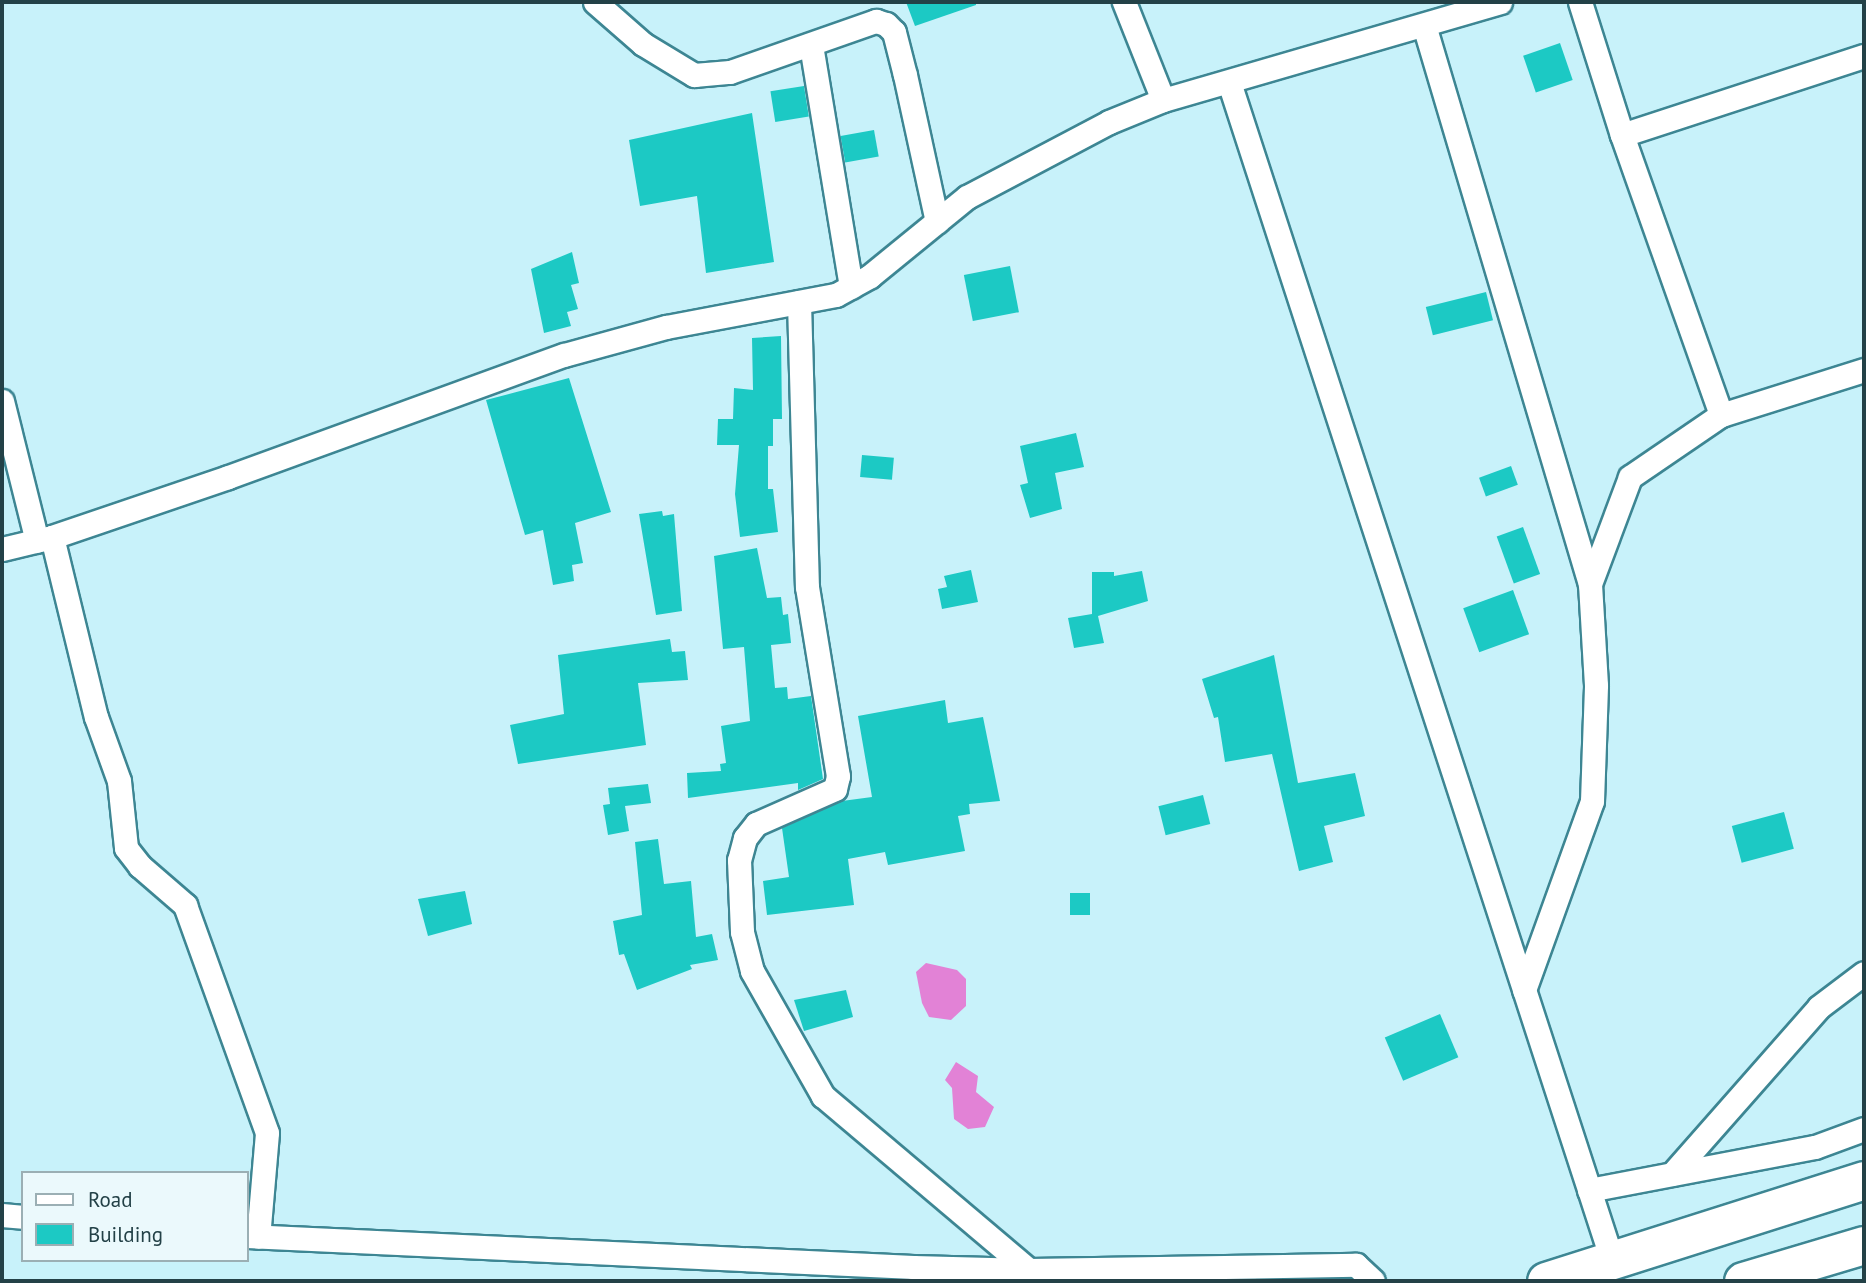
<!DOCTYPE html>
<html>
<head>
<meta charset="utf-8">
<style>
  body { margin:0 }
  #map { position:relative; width:1866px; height:1283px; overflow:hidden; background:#c8f2fa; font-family:"PT Sans",sans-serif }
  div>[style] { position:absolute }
  .water>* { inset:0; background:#e282d6 }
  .building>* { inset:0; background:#1cc9c4; transform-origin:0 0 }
  .roads { filter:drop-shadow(2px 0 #3d8693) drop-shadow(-2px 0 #3d8693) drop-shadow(0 2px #3d8693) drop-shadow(0 -2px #3d8693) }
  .street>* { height:23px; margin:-11.5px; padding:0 11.5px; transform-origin:11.5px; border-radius:11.5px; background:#fff }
  .primary>* { height:37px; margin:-18.5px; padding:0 18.5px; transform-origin:18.5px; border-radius:18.5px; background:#fff }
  span { translate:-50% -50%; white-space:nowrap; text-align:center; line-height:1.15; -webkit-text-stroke:5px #ebf9fc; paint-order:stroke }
  .frame { position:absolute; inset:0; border:4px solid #234147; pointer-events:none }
  .legend { position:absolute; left:21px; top:1171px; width:228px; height:91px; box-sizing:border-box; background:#ebf9fc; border:2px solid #9bafb4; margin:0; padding:9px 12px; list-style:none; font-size:21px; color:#234147 }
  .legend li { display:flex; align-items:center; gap:14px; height:35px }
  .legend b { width:35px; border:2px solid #9bafb4 }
</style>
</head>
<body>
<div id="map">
  <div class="water">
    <div style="clip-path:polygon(926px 963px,957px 970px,966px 979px,966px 1006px,951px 1020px,929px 1017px,922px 1003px,916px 972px)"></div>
    <div style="clip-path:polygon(956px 1062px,978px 1076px,976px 1092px,994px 1107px,985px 1127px,968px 1129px,954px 1119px,952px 1088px,945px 1080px)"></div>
  </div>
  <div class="building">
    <div style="clip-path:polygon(906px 2px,976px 2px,976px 5px,915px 26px)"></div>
    <div style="left:1560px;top:43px;width:39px;height:39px;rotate:71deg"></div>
    <div style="left:804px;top:86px;width:31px;height:34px;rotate:81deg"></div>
    <div style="clip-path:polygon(752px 113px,774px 262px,706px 273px,697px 196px,640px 206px,629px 140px)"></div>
    <div style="left:874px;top:130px;width:27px;height:34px;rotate:80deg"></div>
    <div style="clip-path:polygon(572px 252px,579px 283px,571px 285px,578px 309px,567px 312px,571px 326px,544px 333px,531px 269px)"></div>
    <div style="left:1010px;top:266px;width:47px;height:47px;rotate:79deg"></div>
    <div style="left:1486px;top:292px;width:29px;height:62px;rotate:76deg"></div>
    <div style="clip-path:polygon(781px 336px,782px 419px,773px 419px,773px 446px,768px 446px,768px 489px,773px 489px,778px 532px,740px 537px,735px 494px,739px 445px,717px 445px,718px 419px,733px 419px,734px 388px,753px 390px,752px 338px)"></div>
    <div style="clip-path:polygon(569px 378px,611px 512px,575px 523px,583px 563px,572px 565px,574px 581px,553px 585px,543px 530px,525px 535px,486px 400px)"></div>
    <div style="clip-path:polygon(1076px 433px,1084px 467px,1055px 473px,1062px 509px,1030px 518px,1020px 485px,1028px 483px,1020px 446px)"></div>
    <div style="left:862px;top:455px;width:32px;height:22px;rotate:5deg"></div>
    <div style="left:1511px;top:466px;width:20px;height:34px;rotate:70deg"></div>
    <div style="clip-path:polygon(662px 511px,663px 516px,674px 514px,682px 611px,656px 615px,639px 514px)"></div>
    <div style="left:1523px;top:527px;width:50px;height:28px;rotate:70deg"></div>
    <div style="clip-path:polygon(757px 548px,767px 598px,781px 597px,783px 615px,788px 614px,791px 643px,771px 645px,775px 688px,787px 687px,788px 699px,811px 696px,823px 779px,798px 790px,798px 783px,688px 798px,687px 773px,721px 771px,720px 764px,726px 763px,721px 726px,750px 721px,744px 647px,723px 649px,714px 556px)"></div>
    <div style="clip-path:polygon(971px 570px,978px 602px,942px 609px,938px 589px,947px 587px,944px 576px)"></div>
    <div style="clip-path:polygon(1142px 571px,1148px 601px,1098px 616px,1104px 643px,1074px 648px,1068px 618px,1092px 614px,1092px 572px,1114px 572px,1114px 576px)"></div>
    <div style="left:1513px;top:590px;width:47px;height:53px;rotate:70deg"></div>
    <div style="clip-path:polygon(670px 639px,672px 652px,685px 651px,688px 680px,638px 683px,646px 745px,518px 764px,510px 725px,564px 714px,558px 655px)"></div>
    <div style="clip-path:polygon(1274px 655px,1298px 783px,1355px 773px,1365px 816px,1324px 826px,1333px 862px,1299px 871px,1272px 754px,1225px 762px,1218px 717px,1214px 718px,1202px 679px)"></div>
    <div style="clip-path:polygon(945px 700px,948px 723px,983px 717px,1000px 801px,969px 804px,970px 814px,958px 816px,965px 851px,888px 865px,885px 852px,848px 859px,854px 905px,767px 915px,763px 881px,789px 877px,782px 828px,842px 801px,872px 797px,858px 716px)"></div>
    <div style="clip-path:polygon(648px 784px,651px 803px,625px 806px,629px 831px,608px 835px,603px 805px,610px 804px,608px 788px)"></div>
    <div style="left:1203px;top:795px;width:30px;height:46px;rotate:76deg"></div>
    <div style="left:1784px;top:812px;width:38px;height:54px;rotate:75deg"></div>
    <div style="clip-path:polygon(658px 839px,664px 884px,691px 881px,696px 937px,712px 934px,718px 960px,690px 965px,692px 969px,637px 990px,624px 954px,619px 955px,613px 921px,642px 915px,635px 842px)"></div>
    <div style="clip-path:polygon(465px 891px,472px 924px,428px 936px,418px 899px)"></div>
    <div style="left:1070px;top:893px;width:20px;height:22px"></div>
    <div style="clip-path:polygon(846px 990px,853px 1017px,804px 1031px,794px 1000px)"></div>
    <div style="left:1440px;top:1014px;width:47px;height:60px;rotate:67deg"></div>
  </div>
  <div class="roads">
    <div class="street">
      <div style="left:595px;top:2px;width:64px;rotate:41.2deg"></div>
      <div style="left:643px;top:44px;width:60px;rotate:31.3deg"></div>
      <div style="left:694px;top:75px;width:36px;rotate:-5deg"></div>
      <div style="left:730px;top:72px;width:155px;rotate:-19.3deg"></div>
      <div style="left:876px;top:21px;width:10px;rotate:17deg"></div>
      <div style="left:886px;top:24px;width:11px;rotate:45deg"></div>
      <div style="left:894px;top:32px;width:44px;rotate:75.7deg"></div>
      <div style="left:905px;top:75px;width:150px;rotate:77.7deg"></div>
      <div style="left:1124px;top:2px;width:105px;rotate:68.3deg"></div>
      <div style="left:1580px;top:2px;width:139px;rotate:72.5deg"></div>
      <div style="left:1622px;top:135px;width:255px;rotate:-18.1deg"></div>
      <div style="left:1424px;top:25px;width:583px;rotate:73.46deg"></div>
      <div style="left:811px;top:45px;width:245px;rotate:80.6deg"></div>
      <div style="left:1229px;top:82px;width:1239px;rotate:71.99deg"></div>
      <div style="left:1622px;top:135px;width:297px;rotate:70.5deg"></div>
      <div style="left:799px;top:302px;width:285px;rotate:88.4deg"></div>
      <div style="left:807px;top:587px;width:192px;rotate:80.7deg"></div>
      <div style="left:838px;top:776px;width:13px;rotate:103deg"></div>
      <div style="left:835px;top:789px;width:86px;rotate:156.1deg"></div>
      <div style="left:756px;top:824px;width:18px;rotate:128deg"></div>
      <div style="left:745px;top:838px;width:23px;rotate:105deg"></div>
      <div style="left:739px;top:860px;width:72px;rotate:87.6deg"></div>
      <div style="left:742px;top:932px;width:40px;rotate:75.6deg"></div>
      <div style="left:752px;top:971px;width:144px;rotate:60.4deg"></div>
      <div style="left:823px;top:1096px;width:270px;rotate:40.2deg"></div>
      <div style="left:2px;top:401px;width:144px;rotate:76deg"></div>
      <div style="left:52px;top:537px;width:185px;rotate:76.3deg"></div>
      <div style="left:96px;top:717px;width:68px;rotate:70.2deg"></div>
      <div style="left:119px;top:781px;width:67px;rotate:84deg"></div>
      <div style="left:126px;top:848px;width:23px;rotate:52deg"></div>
      <div style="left:140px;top:866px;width:60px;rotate:40.9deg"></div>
      <div style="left:185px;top:905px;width:242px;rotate:70.2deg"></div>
      <div style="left:267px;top:1133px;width:104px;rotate:94.9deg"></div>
      <div style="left:2px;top:549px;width:51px;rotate:-13.5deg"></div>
      <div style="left:52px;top:537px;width:186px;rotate:-18.8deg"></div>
      <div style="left:228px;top:477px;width:357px;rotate:-20deg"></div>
      <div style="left:564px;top:355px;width:106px;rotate:-15.4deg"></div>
      <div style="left:666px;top:327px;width:173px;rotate:-10.7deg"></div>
      <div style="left:836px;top:295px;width:39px;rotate:-29deg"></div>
      <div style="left:870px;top:276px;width:125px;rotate:-39.2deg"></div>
      <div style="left:967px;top:197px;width:161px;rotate:-27.8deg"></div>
      <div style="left:1109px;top:122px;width:58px;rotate:-22.2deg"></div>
      <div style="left:1163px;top:100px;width:351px;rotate:-16.2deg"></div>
      <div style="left:1524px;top:990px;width:201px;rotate:-70.2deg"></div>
      <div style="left:1592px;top:801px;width:116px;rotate:-88deg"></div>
      <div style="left:1596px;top:685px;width:101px;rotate:-93.4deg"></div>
      <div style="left:1590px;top:584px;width:114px;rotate:-69.5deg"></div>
      <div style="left:1630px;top:477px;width:110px;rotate:-34.3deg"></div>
      <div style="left:1721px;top:415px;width:150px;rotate:-17.5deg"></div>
      <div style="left:1672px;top:1174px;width:222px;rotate:-48.6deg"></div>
      <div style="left:1819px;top:1007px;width:56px;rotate:-37.1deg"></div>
      <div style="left:1589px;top:1190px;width:230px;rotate:-10.8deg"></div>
      <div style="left:1815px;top:1147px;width:52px;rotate:-20.2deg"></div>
      <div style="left:2px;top:1215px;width:21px;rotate:5deg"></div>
      <div style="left:247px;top:1236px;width:667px;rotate:2.66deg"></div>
      <div style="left:913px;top:1267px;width:116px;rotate:1.5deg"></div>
      <div style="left:1029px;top:1270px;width:327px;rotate:-0.9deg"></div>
      <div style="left:1356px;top:1265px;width:23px;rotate:43deg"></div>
    </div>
    <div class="primary">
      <div style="left:1546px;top:1281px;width:334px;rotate:-17.6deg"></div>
      <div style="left:1743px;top:1281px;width:126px;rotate:-16.6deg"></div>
    </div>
  </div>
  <div class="frame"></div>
  <ul class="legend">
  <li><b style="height:9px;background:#fff"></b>Road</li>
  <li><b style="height:19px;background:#1cc9c4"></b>Building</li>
  </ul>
</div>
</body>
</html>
